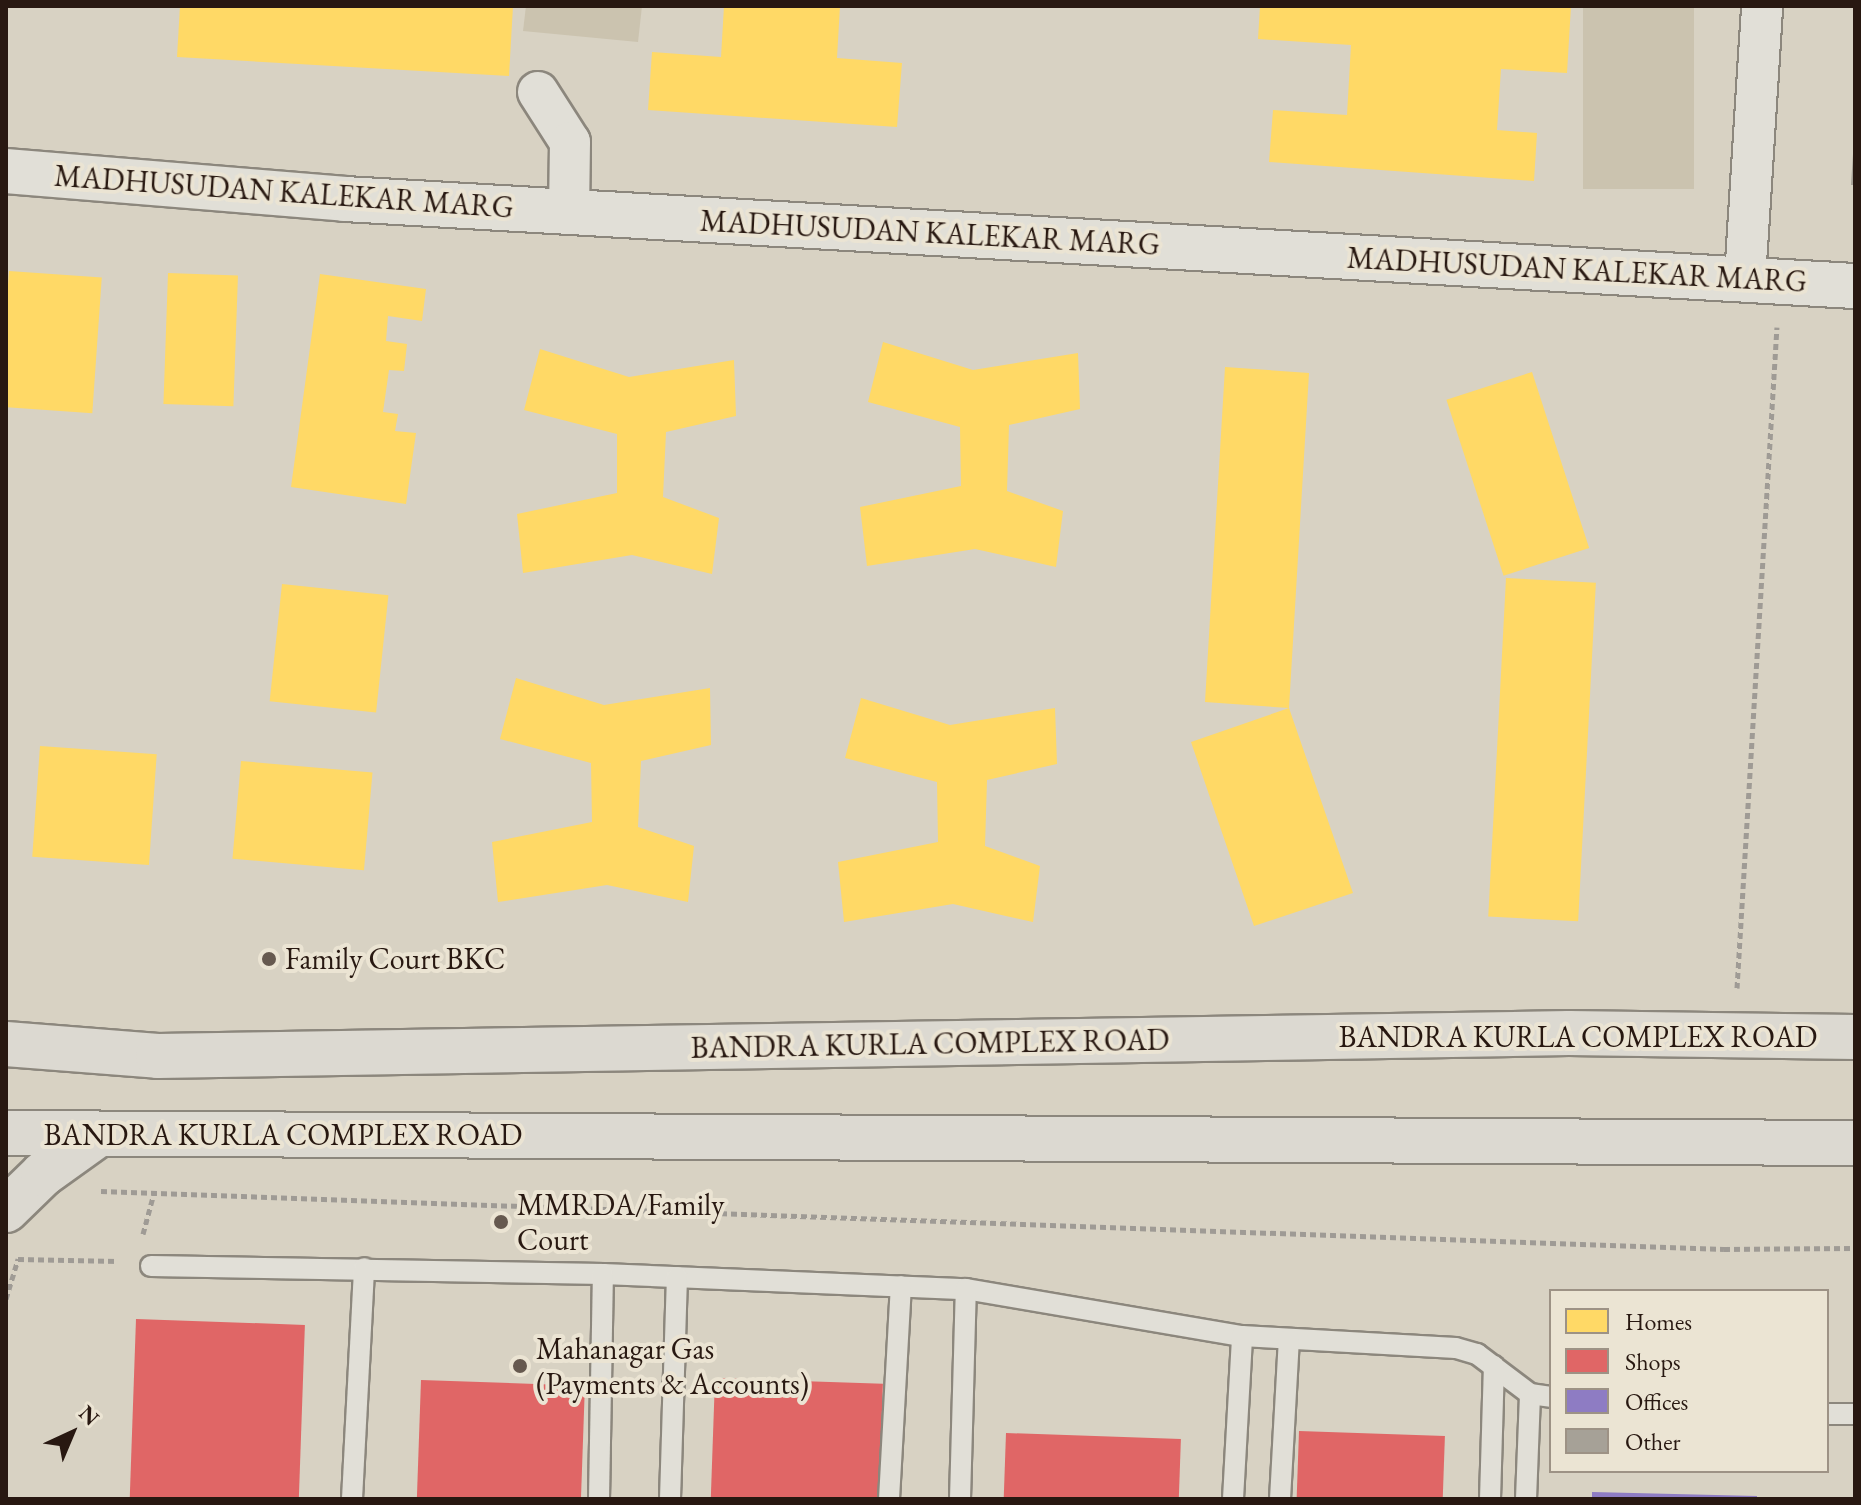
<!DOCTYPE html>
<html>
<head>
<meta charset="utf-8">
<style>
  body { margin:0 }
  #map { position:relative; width:1861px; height:1505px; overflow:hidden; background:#d8d2c3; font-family:"EB Garamond",serif }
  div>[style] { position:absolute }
  .green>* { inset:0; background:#cbc3af; transform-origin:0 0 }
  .homes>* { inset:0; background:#ffd966; transform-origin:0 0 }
  .shops>* { inset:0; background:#e06666; transform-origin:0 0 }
  .offices>* { inset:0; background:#8e7cc3 }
  .building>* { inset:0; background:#a6a197 }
  .path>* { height:5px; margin-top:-2.5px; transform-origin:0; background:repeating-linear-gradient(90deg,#9f9b95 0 6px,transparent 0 10px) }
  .roads { filter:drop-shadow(2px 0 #8c877d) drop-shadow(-2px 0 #8c877d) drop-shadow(0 2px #8c877d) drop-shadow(0 -2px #8c877d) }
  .lane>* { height:20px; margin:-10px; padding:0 10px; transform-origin:10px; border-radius:10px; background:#e1dfd7 }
  .street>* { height:40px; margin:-20px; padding:0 20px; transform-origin:20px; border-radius:20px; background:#e1dfd7 }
  .secondary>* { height:44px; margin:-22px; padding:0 22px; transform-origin:22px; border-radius:22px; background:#e1dfd7 }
  .primary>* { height:44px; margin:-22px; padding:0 22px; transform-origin:22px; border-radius:22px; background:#dcd9d1 }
  .dots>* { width:22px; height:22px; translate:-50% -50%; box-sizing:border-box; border:4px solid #ebe4d3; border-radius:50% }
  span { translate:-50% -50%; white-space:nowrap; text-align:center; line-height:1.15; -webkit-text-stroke:8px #ebe4d3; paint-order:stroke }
  .street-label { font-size:30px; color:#281811 }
  .poi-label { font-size:30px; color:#281811 }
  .left { translate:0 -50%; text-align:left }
  .frame { position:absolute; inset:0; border:8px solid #281811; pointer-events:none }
  .legend { position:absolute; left:1549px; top:1289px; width:280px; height:184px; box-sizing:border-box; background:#ebe4d3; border:2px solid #9d9285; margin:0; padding:10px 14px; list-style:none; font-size:24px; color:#281811 }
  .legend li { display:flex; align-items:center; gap:16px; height:40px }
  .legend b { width:40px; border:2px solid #9d9285 }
  .north { position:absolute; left:32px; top:1393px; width:80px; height:80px; -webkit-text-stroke:6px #ebe4d3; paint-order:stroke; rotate:44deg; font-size:22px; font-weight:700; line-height:32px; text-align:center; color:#281811 }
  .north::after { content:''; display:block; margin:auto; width:28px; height:36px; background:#281811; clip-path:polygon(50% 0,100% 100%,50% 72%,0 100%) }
</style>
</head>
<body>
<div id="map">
  <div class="green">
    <div style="clip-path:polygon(526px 6px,642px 6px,638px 42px,523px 31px)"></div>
    <div style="left:1583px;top:6px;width:111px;height:183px"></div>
  </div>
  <div class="homes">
    <div style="clip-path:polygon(180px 6px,513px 6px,509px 76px,177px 57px)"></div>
    <div style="clip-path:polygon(724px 6px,840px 6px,837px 58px,902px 63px,897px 127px,648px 110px,652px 52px,721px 57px)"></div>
    <div style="clip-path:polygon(1260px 6px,1571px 6px,1567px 73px,1501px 69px,1497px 130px,1537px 133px,1534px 181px,1269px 162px,1273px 110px,1347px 115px,1351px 45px,1258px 39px)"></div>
    <div style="left:9px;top:271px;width:93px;height:136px;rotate:4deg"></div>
    <div style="left:168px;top:273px;width:70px;height:131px;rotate:2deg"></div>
    <div style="clip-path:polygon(320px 274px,426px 289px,422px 321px,388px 316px,386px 341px,407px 344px,404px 371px,389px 370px,383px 412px,398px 414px,395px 431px,416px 433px,406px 504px,291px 487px)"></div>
    <div style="clip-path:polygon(883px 342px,973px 370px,1078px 353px,1080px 409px,1009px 425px,1007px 491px,1063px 511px,1056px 567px,975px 549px,867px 566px,860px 507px,961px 486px,960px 427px,868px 402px)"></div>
    <div style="clip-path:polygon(540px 349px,629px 377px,734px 360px,736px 416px,666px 432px,663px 497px,719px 518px,712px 574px,632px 555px,523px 573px,517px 514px,617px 493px,617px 434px,524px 410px)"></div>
    <div style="clip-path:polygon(1225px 367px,1309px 373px,1289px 708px,1353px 893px,1254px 926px,1191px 742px,1289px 708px,1205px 702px)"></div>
    <div style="left:1532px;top:372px;width:185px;height:90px;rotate:72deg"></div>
    <div style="left:1506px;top:578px;width:90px;height:339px;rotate:3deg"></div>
    <div style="left:282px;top:584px;width:107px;height:118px;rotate:6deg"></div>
    <div style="clip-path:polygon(516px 678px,604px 705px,710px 688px,711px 745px,641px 761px,638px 827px,694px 846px,688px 902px,607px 885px,498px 902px,492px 842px,592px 822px,591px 763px,500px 739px)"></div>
    <div style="clip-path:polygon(861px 698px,950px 725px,1055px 708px,1057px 764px,987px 780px,985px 846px,1040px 866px,1033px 922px,953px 904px,844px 922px,838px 862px,938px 842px,937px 782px,845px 758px)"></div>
    <div style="left:40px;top:746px;width:117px;height:111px;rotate:4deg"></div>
    <div style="left:241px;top:761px;width:132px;height:98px;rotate:5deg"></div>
  </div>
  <div class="shops">
    <div style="left:136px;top:1319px;width:169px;height:180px;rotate:2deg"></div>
    <div style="left:715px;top:1378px;width:168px;height:121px;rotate:2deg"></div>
    <div style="left:421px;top:1380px;width:164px;height:119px;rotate:2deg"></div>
    <div style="left:1299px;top:1431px;width:146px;height:68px;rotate:2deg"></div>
    <div style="left:1006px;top:1433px;width:175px;height:66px;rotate:2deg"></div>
  </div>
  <div class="offices">
    <div style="clip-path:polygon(1592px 1492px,1757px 1496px,1757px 1499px,1592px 1499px)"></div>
  </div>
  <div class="building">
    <div style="clip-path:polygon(1853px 154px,1855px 154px,1855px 185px,1851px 185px)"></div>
  </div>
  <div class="path">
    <div style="left:1737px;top:988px;width:662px;rotate:-86.54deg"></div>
    <div style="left:101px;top:1191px;width:1624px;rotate:2.05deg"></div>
    <div style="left:1724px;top:1249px;width:131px;rotate:-0.4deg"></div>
    <div style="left:143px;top:1234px;width:42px;rotate:-75deg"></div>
    <div style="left:6px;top:1299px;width:42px;rotate:-73.3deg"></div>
    <div style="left:18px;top:1259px;width:100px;rotate:1.1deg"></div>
  </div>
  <div class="roads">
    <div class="lane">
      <div style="left:151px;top:1266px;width:452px;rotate:1deg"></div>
      <div style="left:603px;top:1274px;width:363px;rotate:2.4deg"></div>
      <div style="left:966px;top:1289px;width:280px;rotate:9.7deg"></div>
      <div style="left:1242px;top:1336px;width:214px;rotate:3.2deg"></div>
      <div style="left:1456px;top:1348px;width:22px;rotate:16deg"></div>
      <div style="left:1477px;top:1354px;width:66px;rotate:37deg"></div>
      <div style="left:1530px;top:1394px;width:21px;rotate:8deg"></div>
      <div style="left:1827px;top:1414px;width:28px"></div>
      <div style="left:352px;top:1499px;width:231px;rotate:-87deg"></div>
      <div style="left:599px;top:1499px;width:225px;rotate:-89deg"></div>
      <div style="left:670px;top:1499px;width:222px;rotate:-88.2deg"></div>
      <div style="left:889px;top:1499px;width:213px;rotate:-86.8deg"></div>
      <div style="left:960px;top:1499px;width:210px;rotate:-88.4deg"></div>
      <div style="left:1233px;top:1499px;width:163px;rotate:-86.8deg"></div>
      <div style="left:1280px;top:1499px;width:160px;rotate:-86.8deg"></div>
      <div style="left:1490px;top:1499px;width:133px;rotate:-88.3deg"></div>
      <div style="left:1526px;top:1499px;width:105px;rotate:-87.8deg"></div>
    </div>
    <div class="street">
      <div style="left:538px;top:92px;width:59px;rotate:57.4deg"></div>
      <div style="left:570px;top:142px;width:70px;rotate:90.8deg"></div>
      <div style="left:1745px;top:279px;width:274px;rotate:-86.4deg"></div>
    </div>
    <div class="secondary">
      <div style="left:6px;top:171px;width:340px;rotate:4.7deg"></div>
      <div style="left:345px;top:199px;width:1513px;rotate:3.3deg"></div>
    </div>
    <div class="primary">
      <div style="left:6px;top:1044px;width:152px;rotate:4.5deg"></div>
      <div style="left:158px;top:1056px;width:1411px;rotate:-0.93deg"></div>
      <div style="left:1569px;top:1033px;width:286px;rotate:0.8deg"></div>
      <div style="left:6px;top:1133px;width:1849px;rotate:0.31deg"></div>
      <div style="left:6px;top:1210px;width:52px;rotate:-44.2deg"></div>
      <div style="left:43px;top:1174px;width:69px;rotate:-35.5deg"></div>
    </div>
  </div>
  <div class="dots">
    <div style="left:269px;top:959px;background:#66594f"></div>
    <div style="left:501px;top:1222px;background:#66594f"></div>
    <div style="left:520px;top:1366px;background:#66594f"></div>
  </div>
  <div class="street-label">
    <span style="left:284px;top:192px;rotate:4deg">MADHUSUDAN KALEKAR MARG</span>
    <span style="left:930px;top:233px;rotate:3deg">MADHUSUDAN KALEKAR MARG</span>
    <span style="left:1577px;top:270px;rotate:3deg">MADHUSUDAN KALEKAR MARG</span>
    <span style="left:1578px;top:1037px">BANDRA KURLA COMPLEX ROAD</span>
    <span style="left:930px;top:1044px;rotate:-1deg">BANDRA KURLA COMPLEX ROAD</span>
    <span style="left:283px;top:1135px">BANDRA KURLA COMPLEX ROAD</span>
  </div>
  <div class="poi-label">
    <span class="left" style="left:285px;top:959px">Family Court BKC</span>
    <span class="left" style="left:517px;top:1222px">MMRDA/Family<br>Court</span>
    <span class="left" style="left:536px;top:1366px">Mahanagar Gas<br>(Payments &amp; Accounts)</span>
  </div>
  <div class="frame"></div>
  <ul class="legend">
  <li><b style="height:22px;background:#ffd966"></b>Homes</li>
  <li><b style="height:22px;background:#e06666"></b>Shops</li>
  <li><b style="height:22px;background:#8e7cc3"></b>Offices</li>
  <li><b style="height:22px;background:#a6a197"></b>Other</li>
  </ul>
  <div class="north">N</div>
</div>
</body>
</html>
